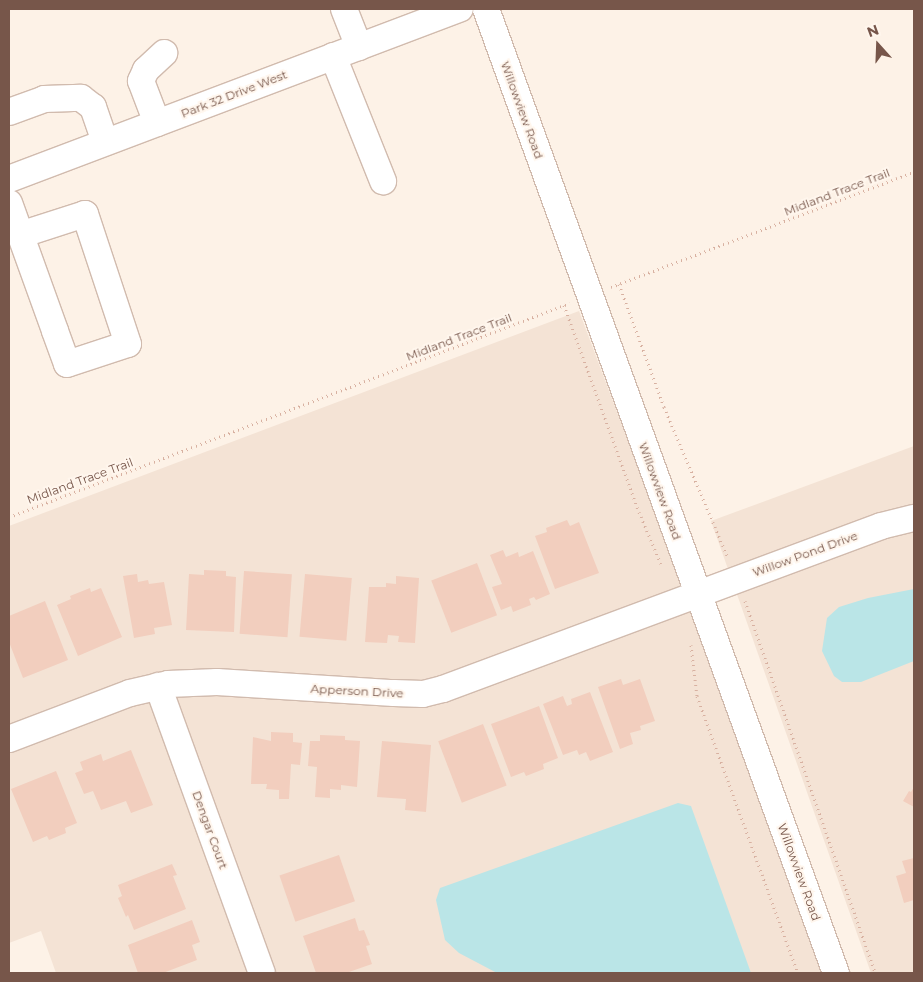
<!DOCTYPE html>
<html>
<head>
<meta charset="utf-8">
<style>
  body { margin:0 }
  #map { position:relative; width:923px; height:982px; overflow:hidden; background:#fdf2e7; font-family:Montserrat,sans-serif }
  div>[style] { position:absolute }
  .residential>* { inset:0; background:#f4e3d5 }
  .water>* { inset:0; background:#bae5e7 }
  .building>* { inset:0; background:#f2cebe; transform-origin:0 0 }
  .path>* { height:3px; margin-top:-1.5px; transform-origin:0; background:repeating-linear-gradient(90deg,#d8b1a1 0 1px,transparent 0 5px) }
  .roads { filter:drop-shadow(1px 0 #d1bbae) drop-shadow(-1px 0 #d1bbae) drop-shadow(0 1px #d1bbae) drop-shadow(0 -1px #d1bbae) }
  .minor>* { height:26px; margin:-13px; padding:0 13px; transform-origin:13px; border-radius:13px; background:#fff }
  span { translate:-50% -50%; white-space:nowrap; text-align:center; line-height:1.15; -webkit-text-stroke:4px #fff6ed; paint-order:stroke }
  .street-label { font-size:12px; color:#77564a }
  .frame { position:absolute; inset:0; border:10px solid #77564a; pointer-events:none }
  .north { position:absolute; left:853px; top:20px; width:50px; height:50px; -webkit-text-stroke:4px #fff6ed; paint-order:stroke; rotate:340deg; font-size:14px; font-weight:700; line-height:20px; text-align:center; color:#77564a }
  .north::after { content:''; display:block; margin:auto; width:18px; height:22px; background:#77564a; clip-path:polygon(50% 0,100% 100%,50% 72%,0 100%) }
</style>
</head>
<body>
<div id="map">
  <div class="residential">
    <div style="clip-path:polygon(579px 311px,828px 973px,56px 973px,41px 931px,9px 943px,9px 526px)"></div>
    <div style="clip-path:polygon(914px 446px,914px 973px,871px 973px,711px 521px)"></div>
  </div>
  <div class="water">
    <div style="clip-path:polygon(914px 589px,914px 661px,861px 682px,842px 682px,834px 676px,822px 651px,827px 618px,839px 607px,868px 598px)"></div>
    <div style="clip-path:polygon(678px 803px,691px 806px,751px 973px,497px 973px,459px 953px,445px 940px,436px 900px,440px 888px)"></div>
  </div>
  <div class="building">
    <div style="clip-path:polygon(567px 520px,570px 526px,579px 522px,599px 573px,555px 589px,535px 536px,547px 532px,546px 528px)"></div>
    <div style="clip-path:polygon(503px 550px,506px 557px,518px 552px,519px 557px,533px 551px,550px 594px,536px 600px,534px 597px,529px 599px,531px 605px,513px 612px,511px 606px,501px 610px,492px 587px,502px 584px,490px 555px)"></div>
    <div style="left:477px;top:563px;width:56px;height:49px;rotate:69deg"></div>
    <div style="clip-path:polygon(204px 570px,226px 571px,226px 576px,236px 577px,234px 632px,186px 630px,189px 574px,204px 575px)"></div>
    <div style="left:244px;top:571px;width:48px;height:63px;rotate:4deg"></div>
    <div style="clip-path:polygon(137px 574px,138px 582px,148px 580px,149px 584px,164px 582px,172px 625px,154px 628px,155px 634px,134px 638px,123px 576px)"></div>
    <div style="left:305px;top:574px;width:47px;height:63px;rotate:5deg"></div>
    <div style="clip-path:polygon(396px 576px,419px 578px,415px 643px,398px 642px,399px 636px,388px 635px,387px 643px,365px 642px,369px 587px,386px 587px,386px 583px,396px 584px)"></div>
    <div style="clip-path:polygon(90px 588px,91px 592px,101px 588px,122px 637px,78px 656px,57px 605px,71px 599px,70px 596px)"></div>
    <div style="clip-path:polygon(45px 601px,68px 660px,23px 678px,9px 642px,9px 616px)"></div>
    <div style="clip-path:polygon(621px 679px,623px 685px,640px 679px,655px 721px,640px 726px,641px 730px,630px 733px,633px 744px,620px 749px,598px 687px)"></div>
    <div style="clip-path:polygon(590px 692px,613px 752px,590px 761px,586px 752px,579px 755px,577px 750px,563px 755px,543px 704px,563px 696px,567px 706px,572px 704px,571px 699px)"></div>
    <div style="clip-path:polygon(539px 706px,558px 758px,543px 764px,544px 769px,526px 776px,524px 772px,511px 777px,491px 724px)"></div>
    <div style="left:483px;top:724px;width:66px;height:48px;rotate:69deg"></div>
    <div style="clip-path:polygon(271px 732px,293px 733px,293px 742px,302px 743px,300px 765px,291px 764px,289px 799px,279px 799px,279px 790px,266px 789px,267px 784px,251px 784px,253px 737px,271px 741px)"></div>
    <div style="clip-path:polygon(320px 735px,345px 736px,345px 740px,360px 741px,357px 787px,341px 785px,341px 790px,330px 789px,330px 798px,315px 797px,317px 767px,308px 766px,310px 741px,320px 741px)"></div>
    <div style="clip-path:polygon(382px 741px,431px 745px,426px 812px,405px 810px,406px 799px,377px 797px)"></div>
    <div style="clip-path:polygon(131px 750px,153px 805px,131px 813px,126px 801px,101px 810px,93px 791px,84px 794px,75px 773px,83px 770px,80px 762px,101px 754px,103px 761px)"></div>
    <div style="clip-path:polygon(56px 771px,77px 823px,65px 828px,66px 833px,49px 840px,47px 836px,33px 842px,11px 789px)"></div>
    <div style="clip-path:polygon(914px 787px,914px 807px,903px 801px,909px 791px,911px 792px)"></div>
    <div style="left:339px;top:855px;width:49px;height:63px;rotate:71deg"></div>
    <div style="clip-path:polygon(914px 858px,914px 900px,904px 903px,896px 876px,906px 873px,902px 861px)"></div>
    <div style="clip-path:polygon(172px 864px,177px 875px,173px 876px,186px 909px,134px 930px,128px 915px,126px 917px,118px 898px,122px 896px,118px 885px)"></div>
    <div style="clip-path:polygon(355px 918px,359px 931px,364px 930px,370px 945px,366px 946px,372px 964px,346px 973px,316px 973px,303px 936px)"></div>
    <div style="clip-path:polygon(192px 920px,200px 942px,192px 945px,197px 960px,163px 973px,138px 973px,128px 945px)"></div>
  </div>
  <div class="path">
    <div style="left:619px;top:284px;width:131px;rotate:69.9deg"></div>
    <div style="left:664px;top:407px;width:164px;rotate:67deg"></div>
    <div style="left:611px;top:287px;width:324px;rotate:-20.8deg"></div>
    <div style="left:564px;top:305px;width:220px;rotate:70.1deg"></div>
    <div style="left:639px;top:512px;width:56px;rotate:67.1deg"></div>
    <div style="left:9px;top:517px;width:600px;rotate:-20.88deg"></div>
    <div style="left:745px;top:601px;width:394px;rotate:70.7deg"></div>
    <div style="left:691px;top:645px;width:51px;rotate:83.3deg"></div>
    <div style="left:697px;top:696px;width:295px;rotate:70deg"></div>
  </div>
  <div class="roads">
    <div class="minor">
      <div style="left:344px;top:9px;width:41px;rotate:68.5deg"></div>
      <div style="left:486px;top:9px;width:1026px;rotate:70.05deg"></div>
      <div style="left:333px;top:56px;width:135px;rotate:68.2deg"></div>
      <div style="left:9px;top:112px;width:37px;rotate:-20deg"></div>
      <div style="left:44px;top:99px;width:37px;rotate:-2deg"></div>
      <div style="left:81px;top:98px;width:15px;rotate:37deg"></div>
      <div style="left:93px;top:107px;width:37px;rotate:71deg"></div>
      <div style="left:157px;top:123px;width:45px;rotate:-110.9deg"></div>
      <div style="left:141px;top:81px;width:12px;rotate:-66deg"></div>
      <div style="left:146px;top:70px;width:25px;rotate:-43deg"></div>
      <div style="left:9px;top:179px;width:482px;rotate:-20.7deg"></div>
      <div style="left:9px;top:203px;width:136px;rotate:70.2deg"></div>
      <div style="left:55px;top:331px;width:35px;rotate:70deg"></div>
      <div style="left:67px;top:364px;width:64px;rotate:-18.2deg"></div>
      <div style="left:128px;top:344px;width:137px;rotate:-108.3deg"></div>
      <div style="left:85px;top:214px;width:68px;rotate:162.1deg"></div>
      <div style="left:158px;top:686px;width:305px;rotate:70.1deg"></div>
      <div style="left:9px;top:739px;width:129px;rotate:-20.8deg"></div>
      <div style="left:130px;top:693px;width:39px;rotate:-13deg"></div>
      <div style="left:168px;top:684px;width:49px;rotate:-2.3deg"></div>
      <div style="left:217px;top:682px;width:177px;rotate:3.6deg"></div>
      <div style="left:394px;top:693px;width:29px;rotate:2deg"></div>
      <div style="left:423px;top:694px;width:21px;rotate:-14deg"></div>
      <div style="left:443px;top:689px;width:467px;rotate:-20.4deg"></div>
      <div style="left:881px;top:526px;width:34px;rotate:-14deg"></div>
    </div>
  </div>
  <div class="street-label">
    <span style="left:234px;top:94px;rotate:-21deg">Park 32 Drive West</span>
    <span style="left:522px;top:110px;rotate:70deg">Willowview Road</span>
    <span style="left:837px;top:192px;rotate:-21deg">Midland Trace Trail</span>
    <span style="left:459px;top:337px;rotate:-21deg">Midland Trace Trail</span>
    <span style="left:80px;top:481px;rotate:-20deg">Midland Trace Trail</span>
    <span style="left:660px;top:491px;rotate:70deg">Willowview Road</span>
    <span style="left:805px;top:554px;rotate:-20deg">Willow Pond Drive</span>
    <span style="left:357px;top:691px;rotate:3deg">Apperson Drive</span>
    <span style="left:210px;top:830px;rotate:70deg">Dengar Court</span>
    <span style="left:799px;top:872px;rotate:70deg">Willowview Road</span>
  </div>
  <div class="frame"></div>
  <div class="north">N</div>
</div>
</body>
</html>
